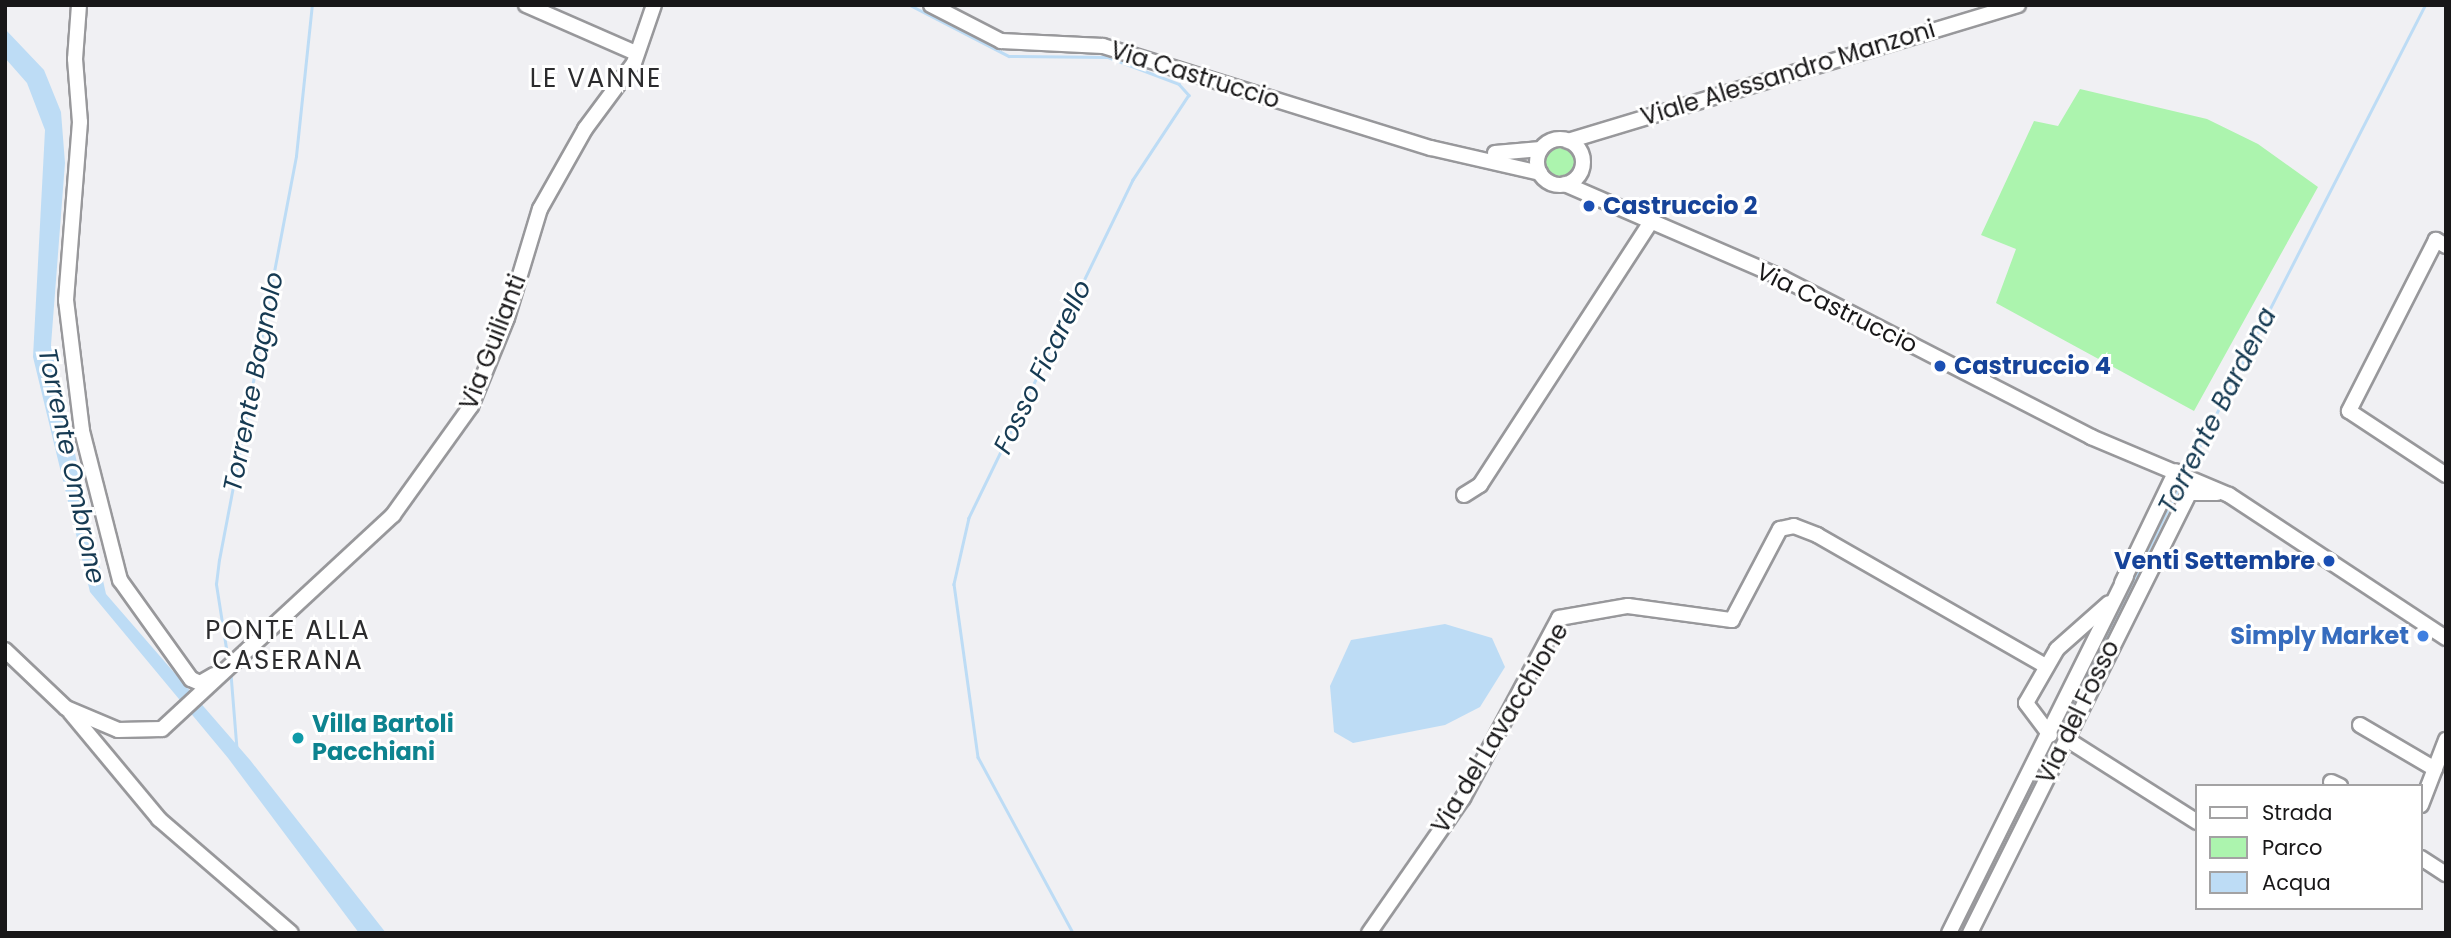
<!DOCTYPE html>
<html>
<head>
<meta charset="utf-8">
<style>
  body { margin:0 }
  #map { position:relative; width:2451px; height:938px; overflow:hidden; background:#f0f0f3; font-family:Poppins,sans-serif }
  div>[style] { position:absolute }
  .green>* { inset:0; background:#acf4ae }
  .round { border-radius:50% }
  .water>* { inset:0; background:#bddcf5 }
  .stream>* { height:2.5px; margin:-1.25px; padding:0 1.25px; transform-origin:1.25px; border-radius:1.25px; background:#bddcf5 }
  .roads { filter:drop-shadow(2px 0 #98989b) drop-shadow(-2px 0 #98989b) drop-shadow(0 2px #98989b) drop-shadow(0 -2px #98989b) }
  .minor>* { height:14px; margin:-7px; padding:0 7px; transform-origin:7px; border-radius:7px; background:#fff }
  .minor>.ring { margin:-7px; padding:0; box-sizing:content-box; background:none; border:14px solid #fff; border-radius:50% }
  .dots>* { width:19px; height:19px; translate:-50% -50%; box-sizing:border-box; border:4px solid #fff; border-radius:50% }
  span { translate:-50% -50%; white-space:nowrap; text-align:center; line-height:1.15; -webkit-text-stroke:6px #fff; paint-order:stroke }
  .street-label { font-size:24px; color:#181718 }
  .transit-label { font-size:24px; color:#164399; font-weight:700 }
  .left { translate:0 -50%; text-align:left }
  .right { translate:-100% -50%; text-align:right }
  .shop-label { font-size:24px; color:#366cbe; font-weight:700 }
  .culture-label { font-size:24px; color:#0d838f; font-weight:700 }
  .neighbourhood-label { font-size:26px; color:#2c2c2e; letter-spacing:2px }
  .water-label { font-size:26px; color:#163a52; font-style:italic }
  .frame { position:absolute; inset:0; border:7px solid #181718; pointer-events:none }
  .legend { position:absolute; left:2195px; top:784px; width:228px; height:126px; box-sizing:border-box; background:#fff; border:2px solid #a3a2a3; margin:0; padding:9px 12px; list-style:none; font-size:21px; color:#181718 }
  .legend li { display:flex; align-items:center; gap:14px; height:35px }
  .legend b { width:35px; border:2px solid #a3a2a3 }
</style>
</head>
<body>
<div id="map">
  <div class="green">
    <div style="clip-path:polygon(2080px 89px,2207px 119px,2258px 144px,2318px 187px,2194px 411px,1996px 303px,2016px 249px,1981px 235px,2034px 121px,2058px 126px)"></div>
    <div class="round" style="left:1543px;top:146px;width:32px;height:32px"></div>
  </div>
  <div class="water">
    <div style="clip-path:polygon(5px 29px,44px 70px,61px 112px,65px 163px,51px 345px,106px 594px,250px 760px,386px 933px,359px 933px,228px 758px,90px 592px,33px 357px,45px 130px,27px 83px,5px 58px)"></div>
    <div style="clip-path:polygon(1445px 624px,1492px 638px,1505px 667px,1480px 707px,1445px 725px,1353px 743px,1334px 732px,1330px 686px,1351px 640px)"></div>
  </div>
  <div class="stream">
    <div style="left:910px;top:5px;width:111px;rotate:27.3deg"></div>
    <div style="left:1009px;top:56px;width:99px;rotate:0.6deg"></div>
    <div style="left:1108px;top:57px;width:76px;rotate:20.8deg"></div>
    <div style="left:1179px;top:84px;width:15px;rotate:48deg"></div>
    <div style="left:1189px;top:95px;width:102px;rotate:123.4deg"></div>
    <div style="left:1133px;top:180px;width:376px;rotate:115.9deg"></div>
    <div style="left:969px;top:518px;width:68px;rotate:102.8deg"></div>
    <div style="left:954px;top:584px;width:175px;rotate:82.1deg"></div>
    <div style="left:978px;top:757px;width:200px;rotate:61.6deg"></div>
    <div style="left:2186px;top:473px;width:525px;rotate:-62.95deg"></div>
    <div style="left:228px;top:661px;width:78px;rotate:-98.9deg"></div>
    <div style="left:216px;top:584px;width:24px;rotate:-83deg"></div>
    <div style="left:219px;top:560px;width:411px;rotate:-79.2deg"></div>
    <div style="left:296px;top:156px;width:152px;rotate:-84deg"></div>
    <div style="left:231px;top:674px;width:74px;rotate:85.4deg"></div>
    <div style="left:1962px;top:933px;width:501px;rotate:-64.1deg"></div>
  </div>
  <div class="roads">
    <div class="minor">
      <div style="left:79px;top:5px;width:54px;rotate:94.2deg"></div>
      <div style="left:75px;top:59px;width:63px;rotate:85.5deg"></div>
      <div style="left:80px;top:122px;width:179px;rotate:94.5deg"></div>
      <div style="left:66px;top:300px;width:132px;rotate:83deg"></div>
      <div style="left:82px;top:431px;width:154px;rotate:75.7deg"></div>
      <div style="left:120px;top:580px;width:122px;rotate:54.4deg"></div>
      <div style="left:191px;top:679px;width:10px;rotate:24deg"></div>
      <div style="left:200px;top:683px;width:16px;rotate:-30deg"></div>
      <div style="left:526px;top:5px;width:120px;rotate:23.6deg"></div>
      <div style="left:931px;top:5px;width:79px;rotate:27.2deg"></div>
      <div style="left:1001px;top:41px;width:102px;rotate:2.8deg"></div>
      <div style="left:1103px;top:46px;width:343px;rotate:17.3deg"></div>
      <div style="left:1431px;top:148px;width:112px;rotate:12.9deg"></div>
      <div class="ring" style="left:1537px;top:139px;width:32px;height:32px"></div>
      <div style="left:1568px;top:141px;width:470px;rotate:-16.8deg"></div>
      <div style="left:1495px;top:153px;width:46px;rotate:-5deg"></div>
      <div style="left:1565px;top:184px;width:236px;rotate:23.4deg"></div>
      <div style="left:1782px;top:278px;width:348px;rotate:27.2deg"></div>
      <div style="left:2091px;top:437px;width:150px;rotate:22.8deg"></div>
      <div style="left:2229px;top:495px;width:260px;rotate:33.4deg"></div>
      <div style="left:2446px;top:246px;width:12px;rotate:-149deg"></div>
      <div style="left:2436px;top:240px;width:192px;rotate:117deg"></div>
      <div style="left:2349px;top:411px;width:116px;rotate:33.4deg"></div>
      <div style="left:1464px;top:495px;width:19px;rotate:-32deg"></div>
      <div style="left:1480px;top:485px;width:310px;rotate:-57deg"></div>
      <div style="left:2122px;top:583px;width:124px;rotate:-64.3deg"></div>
      <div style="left:5px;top:650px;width:84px;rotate:43.6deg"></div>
      <div style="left:66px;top:708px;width:56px;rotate:22.9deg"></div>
      <div style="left:118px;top:730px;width:44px;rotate:-1.3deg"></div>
      <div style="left:162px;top:729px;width:315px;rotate:-42.8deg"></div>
      <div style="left:393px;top:515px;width:134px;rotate:-54.4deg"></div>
      <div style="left:471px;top:406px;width:95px;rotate:-67.8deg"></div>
      <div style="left:507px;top:318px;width:114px;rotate:-73.2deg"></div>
      <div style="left:540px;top:209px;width:92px;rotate:-60.6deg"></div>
      <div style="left:585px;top:129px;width:82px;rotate:-53.4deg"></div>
      <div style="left:634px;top:63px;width:61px;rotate:-71deg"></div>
      <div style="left:70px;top:712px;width:139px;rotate:50.2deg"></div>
      <div style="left:159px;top:819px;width:174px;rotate:40.8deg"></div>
      <div style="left:2360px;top:725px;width:87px;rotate:30.4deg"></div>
      <div style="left:2050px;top:735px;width:40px;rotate:-127deg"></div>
      <div style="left:2026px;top:703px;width:62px;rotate:-60.1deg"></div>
      <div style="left:2057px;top:649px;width:69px;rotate:-41.5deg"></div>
      <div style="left:2068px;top:740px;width:153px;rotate:32.4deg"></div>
      <div style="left:2331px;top:782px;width:10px;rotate:24deg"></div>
      <div style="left:2421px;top:805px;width:70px;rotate:-69deg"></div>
      <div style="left:2421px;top:858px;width:30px;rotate:33deg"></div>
      <div style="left:1369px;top:933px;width:165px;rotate:-55.2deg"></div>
      <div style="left:1463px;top:798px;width:204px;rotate:-61.9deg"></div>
      <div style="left:1559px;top:618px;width:70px;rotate:-9.9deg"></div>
      <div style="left:1628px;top:606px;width:105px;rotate:7.7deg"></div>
      <div style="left:1732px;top:620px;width:103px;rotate:-62.2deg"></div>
      <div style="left:1780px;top:529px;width:14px;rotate:-12deg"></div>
      <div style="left:1794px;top:526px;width:25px;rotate:21deg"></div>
      <div style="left:1817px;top:535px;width:262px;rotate:29.8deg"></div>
      <div style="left:1949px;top:933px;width:398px;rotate:-63.6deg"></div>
      <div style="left:1970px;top:933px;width:491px;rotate:-63.5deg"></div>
      <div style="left:2189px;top:493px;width:28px"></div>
    </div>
  </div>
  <div class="dots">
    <div style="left:1589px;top:206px;background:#1a4fb4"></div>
    <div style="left:1940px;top:366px;background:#1a4fb4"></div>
    <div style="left:2329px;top:561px;background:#1a4fb4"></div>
    <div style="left:2423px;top:636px;background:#3f7fe0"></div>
    <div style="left:298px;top:738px;background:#0f9aa8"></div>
  </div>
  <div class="street-label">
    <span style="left:1788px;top:73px;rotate:-17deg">Viale Alessandro Manzoni</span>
    <span style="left:1195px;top:75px;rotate:17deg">Via Castruccio</span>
    <span style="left:1837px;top:308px;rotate:26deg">Via Castruccio</span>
    <span style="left:493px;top:342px;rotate:-69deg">Via Guilianti</span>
    <span style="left:2078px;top:712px;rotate:-64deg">Via del Fosso</span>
    <span style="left:1500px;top:728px;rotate:-59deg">Via del Lavacchione</span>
  </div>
  <div class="transit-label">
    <span class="left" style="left:1603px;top:206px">Castruccio 2</span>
    <span class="left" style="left:1954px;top:366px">Castruccio 4</span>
    <span class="right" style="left:2315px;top:561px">Venti Settembre</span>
  </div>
  <div class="shop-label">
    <span class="right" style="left:2409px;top:636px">Simply Market</span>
  </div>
  <div class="culture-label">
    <span class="left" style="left:312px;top:738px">Villa Bartoli<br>Pacchiani</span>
  </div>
  <div class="neighbourhood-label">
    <span style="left:596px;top:79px">LE VANNE</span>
    <span style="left:288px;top:646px">PONTE ALLA<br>CASERANA</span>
  </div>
  <div class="water-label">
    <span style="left:1043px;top:367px;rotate:-64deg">Fosso Ficarello</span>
    <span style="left:254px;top:382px;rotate:-79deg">Torrente Bagnolo</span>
    <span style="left:2218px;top:411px;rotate:-63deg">Torrente Bardena</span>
    <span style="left:71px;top:466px;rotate:78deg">Torrente Ombrone</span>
  </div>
  <div class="frame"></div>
  <ul class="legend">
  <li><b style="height:9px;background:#fff"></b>Strada</li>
  <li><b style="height:19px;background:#acf4ae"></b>Parco</li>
  <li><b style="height:19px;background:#bddcf5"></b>Acqua</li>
  </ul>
</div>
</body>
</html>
